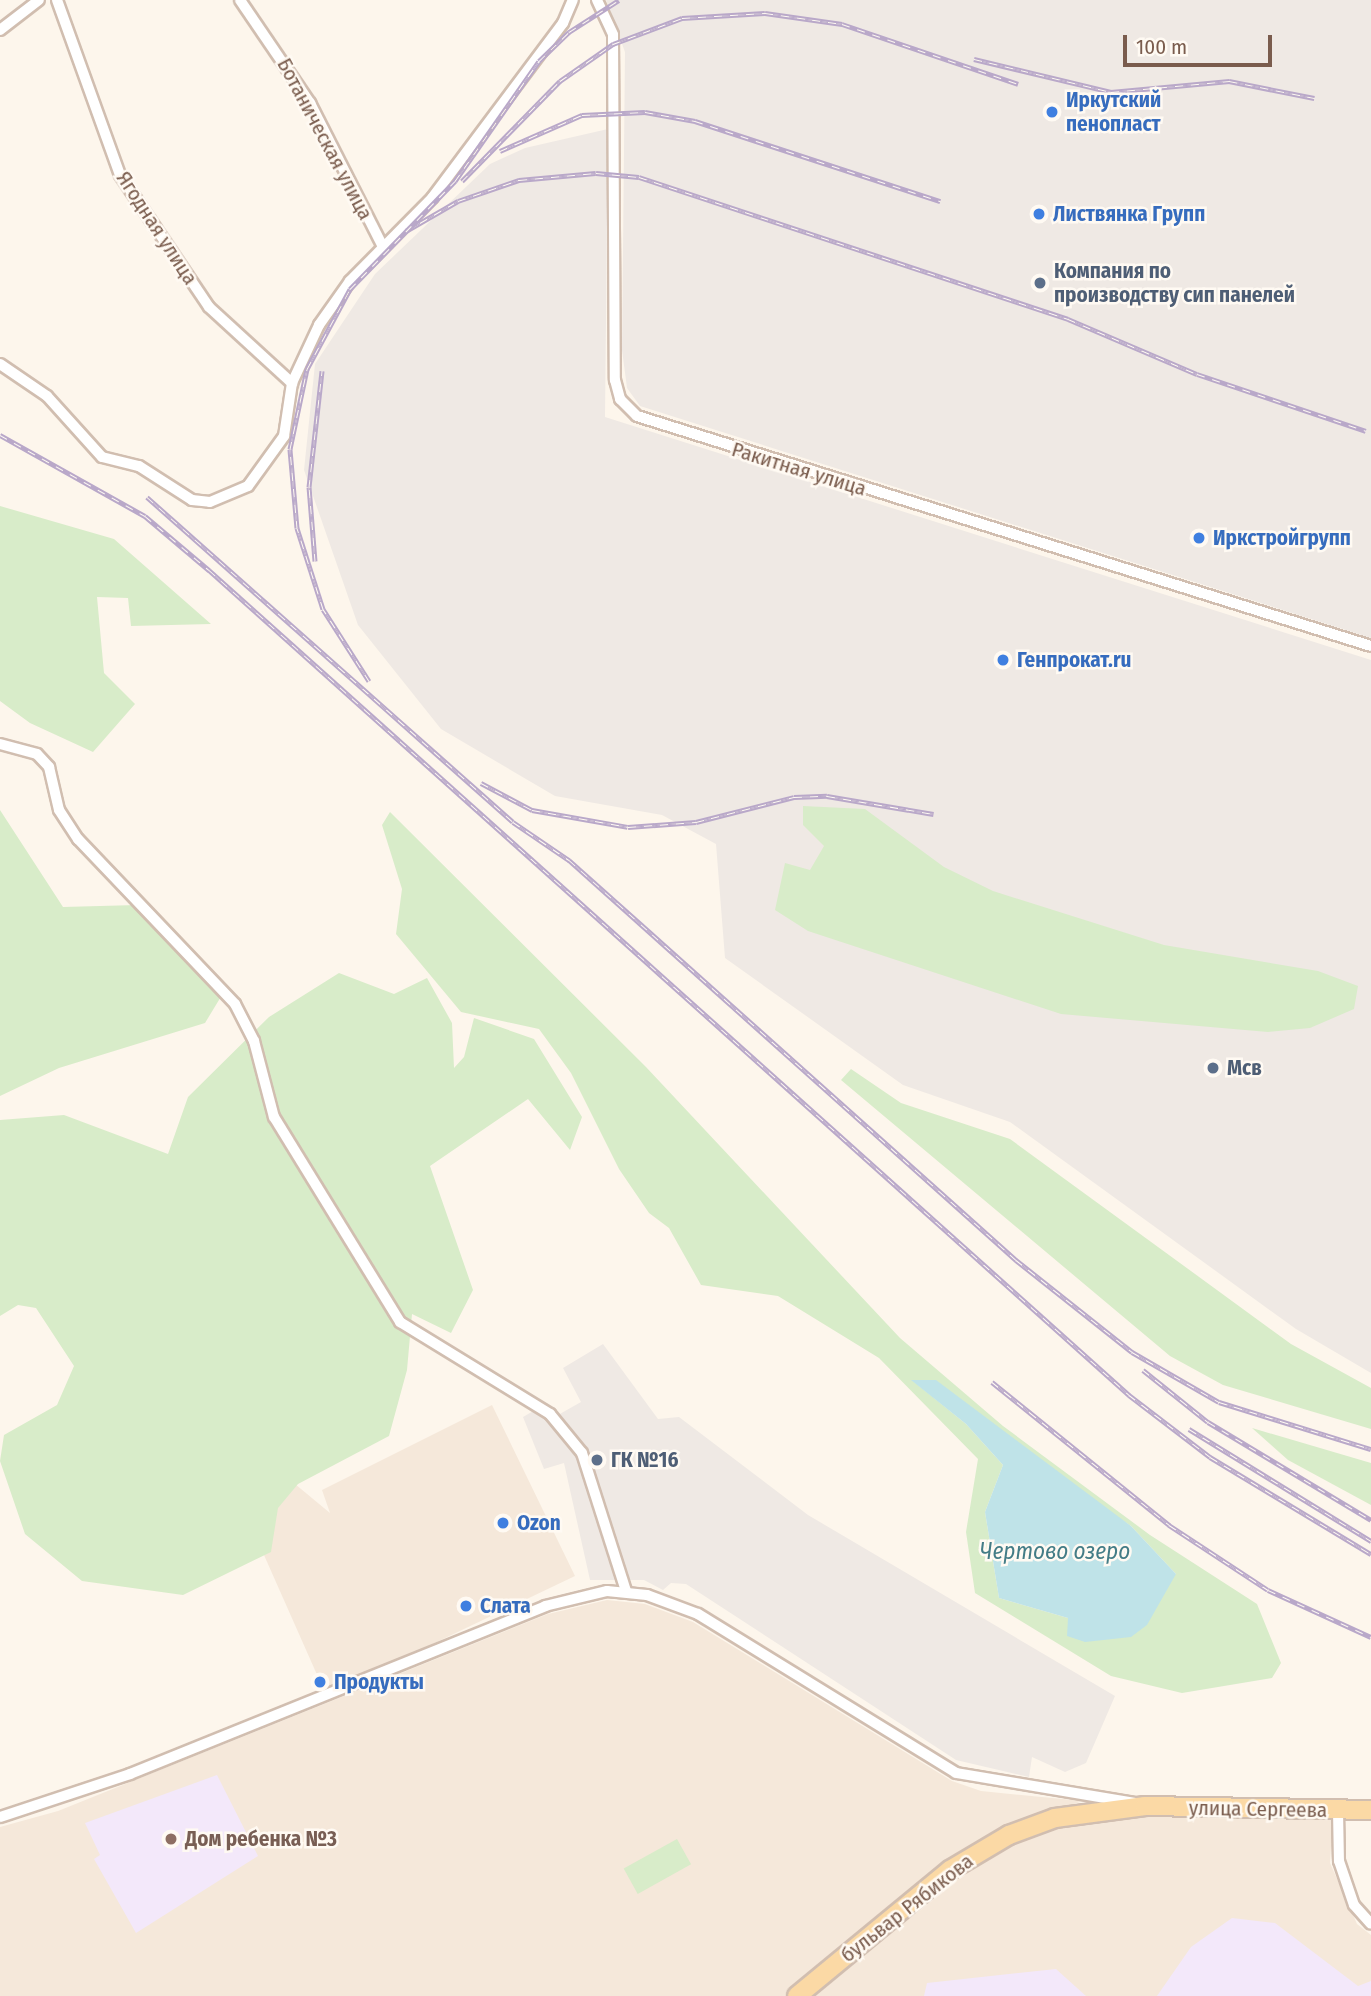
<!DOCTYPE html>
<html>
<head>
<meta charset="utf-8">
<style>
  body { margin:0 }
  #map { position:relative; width:1371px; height:1996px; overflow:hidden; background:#fdf6ec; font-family:"Fira Sans Condensed",sans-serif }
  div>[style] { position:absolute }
  .residential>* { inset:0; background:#f5e8da }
  .industrial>* { inset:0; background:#efe9e4 }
  .education>* { inset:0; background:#f3e8fa }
  .green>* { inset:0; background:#d8ecc9; transform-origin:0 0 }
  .water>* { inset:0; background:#bfe3e8 }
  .roads { filter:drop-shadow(2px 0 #d1beb0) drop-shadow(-2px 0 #d1beb0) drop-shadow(0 2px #d1beb0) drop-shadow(0 -2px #d1beb0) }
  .street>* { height:10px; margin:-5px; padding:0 5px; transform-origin:5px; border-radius:5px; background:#fff }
  .primary>* { height:18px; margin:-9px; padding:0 9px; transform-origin:9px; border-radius:9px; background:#fbd9a5 }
  .rail>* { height:5px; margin-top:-2.5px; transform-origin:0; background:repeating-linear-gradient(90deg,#fffaf3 0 8px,#b9a8c9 0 16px); box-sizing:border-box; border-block:2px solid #b9a8c9 }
  .dots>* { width:19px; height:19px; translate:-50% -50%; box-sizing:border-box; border:4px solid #fffaf3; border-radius:50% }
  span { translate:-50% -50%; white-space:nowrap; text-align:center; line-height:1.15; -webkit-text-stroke:5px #fffaf3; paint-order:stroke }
  .shop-label { font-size:21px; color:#366cbe; font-weight:700 }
  .left { translate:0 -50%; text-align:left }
  .street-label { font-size:21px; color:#7a5c4d }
  .service-label { font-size:21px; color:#4e5e75; font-weight:700 }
  .education-label { font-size:21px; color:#785e54; font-weight:700 }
  .water-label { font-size:23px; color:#437c86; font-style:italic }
  .scale { position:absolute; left:1123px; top:35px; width:149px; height:32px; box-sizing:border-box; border:4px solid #7a5c4d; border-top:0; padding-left:9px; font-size:21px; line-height:24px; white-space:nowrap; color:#7a5c4d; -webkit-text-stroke:5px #fffaf3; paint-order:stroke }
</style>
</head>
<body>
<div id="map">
  <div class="residential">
    <div style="clip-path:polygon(492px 1405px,575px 1576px,326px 1695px,244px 1510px,295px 1484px,330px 1513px,322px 1490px)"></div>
    <div style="clip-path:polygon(607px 1600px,645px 1604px,693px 1622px,952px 1781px,981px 1791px,1083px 1801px,1006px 1827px,945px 1863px,785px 1996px,0 1996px,0 1827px,58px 1811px,548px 1614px)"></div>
    <div style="clip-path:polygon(1147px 1811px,1333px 1815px,1330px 1863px,1357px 1924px,1371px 1935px,1371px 1996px,814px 1996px,878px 1939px,991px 1854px,1058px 1826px)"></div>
  </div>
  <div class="industrial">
    <div style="clip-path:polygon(606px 0,1371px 0,1371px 638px,640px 406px,627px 388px,622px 350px,625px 52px)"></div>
    <div style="clip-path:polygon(608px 129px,605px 417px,1371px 660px,1371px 1373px,1296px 1329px,1010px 1122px,903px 1085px,725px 958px,716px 844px,662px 815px,555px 796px,441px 729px,358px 625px,304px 470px,315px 364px,375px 274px,490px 164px,525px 148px)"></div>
    <div style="clip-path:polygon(603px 1344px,658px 1419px,679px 1417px,808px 1515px,1115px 1696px,1086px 1763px,1065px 1772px,1032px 1757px,1029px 1777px,956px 1760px,686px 1584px,671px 1583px,663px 1590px,644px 1580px,590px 1580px,564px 1463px,544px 1469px,523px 1417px,547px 1403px,558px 1415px,581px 1402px,563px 1368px)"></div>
  </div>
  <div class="education">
    <div style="clip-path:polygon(217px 1775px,258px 1856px,136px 1933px,94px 1859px,100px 1855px,85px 1823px)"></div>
    <div style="clip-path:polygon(1232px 1918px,1275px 1923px,1358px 1986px,1371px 1981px,1371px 1996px,1157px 1996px,1191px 1947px)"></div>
    <div style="clip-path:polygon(1056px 1969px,1086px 1996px,924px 1996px,927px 1983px)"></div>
  </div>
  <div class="green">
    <div style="clip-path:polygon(0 506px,114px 539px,211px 624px,131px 626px,128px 598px,97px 597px,104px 673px,135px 704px,93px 752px,30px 723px,0 701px)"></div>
    <div style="clip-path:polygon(803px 806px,865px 809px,944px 867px,993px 891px,1164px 945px,1318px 971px,1358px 986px,1354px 1009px,1310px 1028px,1268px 1032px,1061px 1014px,808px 931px,775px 910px,785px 863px,810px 870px,824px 846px,803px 825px)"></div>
    <div style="clip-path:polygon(0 810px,63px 907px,137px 905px,222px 995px,205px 1023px,59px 1068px,0 1096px)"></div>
    <div style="clip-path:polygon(evenodd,390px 812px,646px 1067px,900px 1338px,1003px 1426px,1150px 1535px,1257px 1604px,1281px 1663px,1272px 1678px,1182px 1693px,1111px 1676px,975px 1593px,966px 1532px,978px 1459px,879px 1358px,778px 1296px,701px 1285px,669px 1228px,649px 1213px,619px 1169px,571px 1073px,539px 1029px,461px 1012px,396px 934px,402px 889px,382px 825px,390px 812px,913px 1381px,1131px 1526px,1176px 1574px,1068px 1618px,999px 1598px,985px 1512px,1003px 1465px,966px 1424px,913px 1381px)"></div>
    <div style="clip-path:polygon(339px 973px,394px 994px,427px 978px,452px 1023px,454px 1068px,464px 1057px,474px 1018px,534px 1039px,582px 1117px,570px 1150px,528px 1099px,430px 1166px,473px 1290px,451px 1333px,412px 1314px,407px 1370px,389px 1436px,298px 1484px,278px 1508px,271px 1552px,183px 1595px,82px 1581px,25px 1534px,0 1461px,4px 1435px,57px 1405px,74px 1366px,36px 1308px,18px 1305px,0 1316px,0 1120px,64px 1115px,168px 1154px,188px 1097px,269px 1017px)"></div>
    <div style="clip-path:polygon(851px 1069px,901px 1103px,1010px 1139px,1291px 1344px,1371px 1388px,1371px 1429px,1223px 1385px,1170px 1356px,841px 1080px)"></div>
    <div style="clip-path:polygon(1252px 1428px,1371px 1463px,1371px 1505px,1288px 1460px)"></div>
    <div style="left:677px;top:1839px;width:29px;height:61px;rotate:61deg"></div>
  </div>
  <div class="water">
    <div style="clip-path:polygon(911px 1380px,936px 1380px,1131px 1526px,1176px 1574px,1147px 1625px,1131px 1637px,1085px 1642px,1067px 1636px,1068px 1618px,999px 1598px,985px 1512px,1003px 1465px,966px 1424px)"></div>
  </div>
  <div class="roads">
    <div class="street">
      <div style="left:57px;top:0;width:186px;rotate:70.2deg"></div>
      <div style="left:120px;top:175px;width:159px;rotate:56deg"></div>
      <div style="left:209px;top:307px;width:113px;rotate:42.5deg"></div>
      <div style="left:240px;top:0;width:125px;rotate:55.8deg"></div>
      <div style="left:310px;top:103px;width:159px;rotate:63.1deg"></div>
      <div style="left:597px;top:0;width:38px;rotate:65deg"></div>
      <div style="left:613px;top:35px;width:345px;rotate:89.7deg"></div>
      <div style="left:615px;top:380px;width:20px;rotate:75deg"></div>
      <div style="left:620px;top:399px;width:24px;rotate:45deg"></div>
      <div style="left:637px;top:416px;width:769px;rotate:17.4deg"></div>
      <div style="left:0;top:30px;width:49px;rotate:-37.6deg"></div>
      <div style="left:0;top:364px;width:57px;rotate:34.2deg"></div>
      <div style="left:47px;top:396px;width:82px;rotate:48deg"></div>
      <div style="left:102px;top:457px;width:38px;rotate:14deg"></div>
      <div style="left:139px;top:466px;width:63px;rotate:32.7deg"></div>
      <div style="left:192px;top:500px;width:18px;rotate:6deg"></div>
      <div style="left:210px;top:502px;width:41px;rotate:-22.8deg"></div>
      <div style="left:248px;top:486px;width:62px;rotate:-54.2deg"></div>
      <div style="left:284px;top:436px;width:54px;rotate:-81.4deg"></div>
      <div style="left:292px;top:383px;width:64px;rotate:-65deg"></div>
      <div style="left:319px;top:325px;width:54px;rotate:-54.8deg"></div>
      <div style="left:350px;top:281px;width:117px;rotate:-45.3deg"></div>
      <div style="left:432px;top:198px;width:219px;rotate:-53.2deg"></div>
      <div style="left:563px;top:23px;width:25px;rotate:-67deg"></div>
      <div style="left:0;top:744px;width:38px;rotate:15deg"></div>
      <div style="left:37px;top:754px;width:18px;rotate:47deg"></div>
      <div style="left:49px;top:767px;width:44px;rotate:76.9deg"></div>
      <div style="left:59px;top:810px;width:35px;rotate:57deg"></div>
      <div style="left:78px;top:839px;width:228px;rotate:46.4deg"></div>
      <div style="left:235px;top:1004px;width:42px;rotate:62.8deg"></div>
      <div style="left:254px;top:1041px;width:79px;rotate:75.3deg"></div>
      <div style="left:274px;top:1117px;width:241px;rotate:58.4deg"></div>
      <div style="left:400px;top:1322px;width:176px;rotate:31.5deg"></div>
      <div style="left:550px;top:1414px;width:50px;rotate:50.6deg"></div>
      <div style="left:582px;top:1453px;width:145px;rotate:72.3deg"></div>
      <div style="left:1338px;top:1811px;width:50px;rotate:88.9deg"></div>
      <div style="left:1339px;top:1861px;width:46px;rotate:71.2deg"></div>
      <div style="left:1354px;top:1905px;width:25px;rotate:48deg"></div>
      <div style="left:0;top:1817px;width:137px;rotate:-18.3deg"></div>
      <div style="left:130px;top:1774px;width:448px;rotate:-22deg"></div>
      <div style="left:545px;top:1606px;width:64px;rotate:-13.6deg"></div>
      <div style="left:607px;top:1591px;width:40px;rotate:5.7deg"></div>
      <div style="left:647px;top:1595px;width:54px;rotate:20.4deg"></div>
      <div style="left:698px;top:1614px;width:303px;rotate:31.6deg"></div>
      <div style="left:956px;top:1773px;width:181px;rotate:9.5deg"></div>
    </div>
    <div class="primary">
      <div style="left:797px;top:1996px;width:198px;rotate:-39.5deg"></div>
      <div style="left:950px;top:1870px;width:69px;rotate:-30.7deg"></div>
      <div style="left:1009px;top:1835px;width:49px;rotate:-20.3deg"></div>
      <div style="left:1055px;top:1818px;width:91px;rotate:-7.6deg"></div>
      <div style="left:1145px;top:1806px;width:226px;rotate:1deg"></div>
    </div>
  </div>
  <div class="rail">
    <div style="left:974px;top:59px;width:141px;rotate:13.5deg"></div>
    <div style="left:1111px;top:92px;width:119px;rotate:-5.3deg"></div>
    <div style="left:1229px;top:81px;width:87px;rotate:11.3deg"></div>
    <div style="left:500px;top:151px;width:90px;rotate:-23.7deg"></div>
    <div style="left:582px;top:115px;width:63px;rotate:-2.7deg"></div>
    <div style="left:645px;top:112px;width:51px;rotate:10.2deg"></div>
    <div style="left:695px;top:121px;width:258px;rotate:18.1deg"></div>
    <div style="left:462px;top:181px;width:140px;rotate:-45.6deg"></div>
    <div style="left:560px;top:81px;width:65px;rotate:-34.9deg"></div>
    <div style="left:613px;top:44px;width:74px;rotate:-20.6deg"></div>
    <div style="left:682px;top:18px;width:83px;rotate:-3.4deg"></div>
    <div style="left:765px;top:13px;width:78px;rotate:8.1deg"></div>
    <div style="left:842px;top:24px;width:186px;rotate:18.8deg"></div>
    <div style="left:406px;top:231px;width:60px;rotate:-30deg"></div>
    <div style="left:458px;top:201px;width:65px;rotate:-19deg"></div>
    <div style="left:519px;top:180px;width:77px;rotate:-5.2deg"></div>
    <div style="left:596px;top:173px;width:43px;rotate:5.3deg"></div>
    <div style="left:639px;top:177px;width:452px;rotate:18.3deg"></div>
    <div style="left:1068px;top:319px;width:140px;rotate:23.1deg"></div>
    <div style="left:1197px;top:374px;width:178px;rotate:18.6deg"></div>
    <div style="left:0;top:435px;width:166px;rotate:29.2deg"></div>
    <div style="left:145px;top:516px;width:84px;rotate:40.2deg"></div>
    <div style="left:209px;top:570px;width:1236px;rotate:41.88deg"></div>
    <div style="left:1129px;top:1395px;width:102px;rotate:37.4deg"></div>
    <div style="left:1210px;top:1457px;width:188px;rotate:31.1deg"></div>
    <div style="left:147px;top:497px;width:489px;rotate:41.6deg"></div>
    <div style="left:513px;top:822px;width:68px;rotate:34.2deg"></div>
    <div style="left:569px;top:860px;width:600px;rotate:41.82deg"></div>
    <div style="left:1016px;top:1260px;width:148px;rotate:38.4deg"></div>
    <div style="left:1132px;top:1352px;width:100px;rotate:29.9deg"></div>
    <div style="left:1219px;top:1402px;width:159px;rotate:17.2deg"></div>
    <div style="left:315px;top:561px;width:74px;rotate:-94.6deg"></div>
    <div style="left:309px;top:487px;width:117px;rotate:-83.6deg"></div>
    <div style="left:369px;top:681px;width:85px;rotate:-122.6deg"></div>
    <div style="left:323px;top:609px;width:85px;rotate:-107.8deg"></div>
    <div style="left:297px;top:528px;width:79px;rotate:-95.1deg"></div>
    <div style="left:290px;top:449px;width:82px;rotate:-78deg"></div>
    <div style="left:307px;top:369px;width:91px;rotate:-61.7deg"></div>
    <div style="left:350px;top:289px;width:151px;rotate:-45.8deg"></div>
    <div style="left:455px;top:181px;width:146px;rotate:-55deg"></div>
    <div style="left:539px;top:61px;width:42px;rotate:-44deg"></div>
    <div style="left:569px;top:32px;width:59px;rotate:-32.6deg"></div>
    <div style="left:481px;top:783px;width:58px;rotate:27.9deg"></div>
    <div style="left:532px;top:810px;width:97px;rotate:10deg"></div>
    <div style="left:628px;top:827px;width:68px;rotate:-4.2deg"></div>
    <div style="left:696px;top:822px;width:101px;rotate:-14.3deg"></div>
    <div style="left:794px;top:797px;width:33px;rotate:-2deg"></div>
    <div style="left:827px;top:796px;width:108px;rotate:9.6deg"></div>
    <div style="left:1143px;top:1370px;width:83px;rotate:38.7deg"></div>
    <div style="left:1208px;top:1422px;width:190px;rotate:31deg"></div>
    <div style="left:992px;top:1382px;width:228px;rotate:38.9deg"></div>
    <div style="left:1169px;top:1525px;width:118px;rotate:33.3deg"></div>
    <div style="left:1268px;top:1590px;width:113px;rotate:24.5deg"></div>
    <div style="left:1189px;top:1429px;width:214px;rotate:31.6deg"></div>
  </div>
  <div class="dots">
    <div style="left:1052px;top:112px;background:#3f7fe0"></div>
    <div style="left:1039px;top:214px;background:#3f7fe0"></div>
    <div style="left:1040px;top:283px;background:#5c6f8a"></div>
    <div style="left:1199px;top:538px;background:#3f7fe0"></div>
    <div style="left:1003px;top:660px;background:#3f7fe0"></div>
    <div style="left:1213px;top:1068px;background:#5c6f8a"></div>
    <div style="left:597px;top:1460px;background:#5c6f8a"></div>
    <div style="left:503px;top:1523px;background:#3f7fe0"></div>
    <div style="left:466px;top:1606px;background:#3f7fe0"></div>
    <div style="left:320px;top:1682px;background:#3f7fe0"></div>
    <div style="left:171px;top:1839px;background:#8d6e63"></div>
  </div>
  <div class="shop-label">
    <span class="left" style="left:1066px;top:112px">Иркутский<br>пенопласт</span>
    <span class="left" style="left:1053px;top:214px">Листвянка Групп</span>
    <span class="left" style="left:1213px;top:538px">Иркстройгрупп</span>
    <span class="left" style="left:1017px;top:660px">Генпрокат.ru</span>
    <span class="left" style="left:517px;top:1523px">Ozon</span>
    <span class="left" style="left:480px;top:1606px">Слата</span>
    <span class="left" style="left:334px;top:1682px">Продукты</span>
  </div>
  <div class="street-label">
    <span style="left:325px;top:139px;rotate:62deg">Ботаническая улица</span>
    <span style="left:157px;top:228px;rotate:57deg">Ягодная улица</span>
    <span style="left:799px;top:469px;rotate:17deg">Ракитная улица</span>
    <span style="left:1258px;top:1809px;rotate:1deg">улица Сергеева</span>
    <span style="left:907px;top:1908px;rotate:-38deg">бульвар Рябикова</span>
  </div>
  <div class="service-label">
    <span class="left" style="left:1054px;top:283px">Компания по<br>производству сип панелей</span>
    <span class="left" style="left:1227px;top:1068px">Мсв</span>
    <span class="left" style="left:611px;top:1460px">ГК №16</span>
  </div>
  <div class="education-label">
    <span class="left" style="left:185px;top:1839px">Дом ребенка №3</span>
  </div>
  <div class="water-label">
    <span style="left:1055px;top:1551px">Чертово озеро</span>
  </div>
  <div class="scale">100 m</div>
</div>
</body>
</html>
